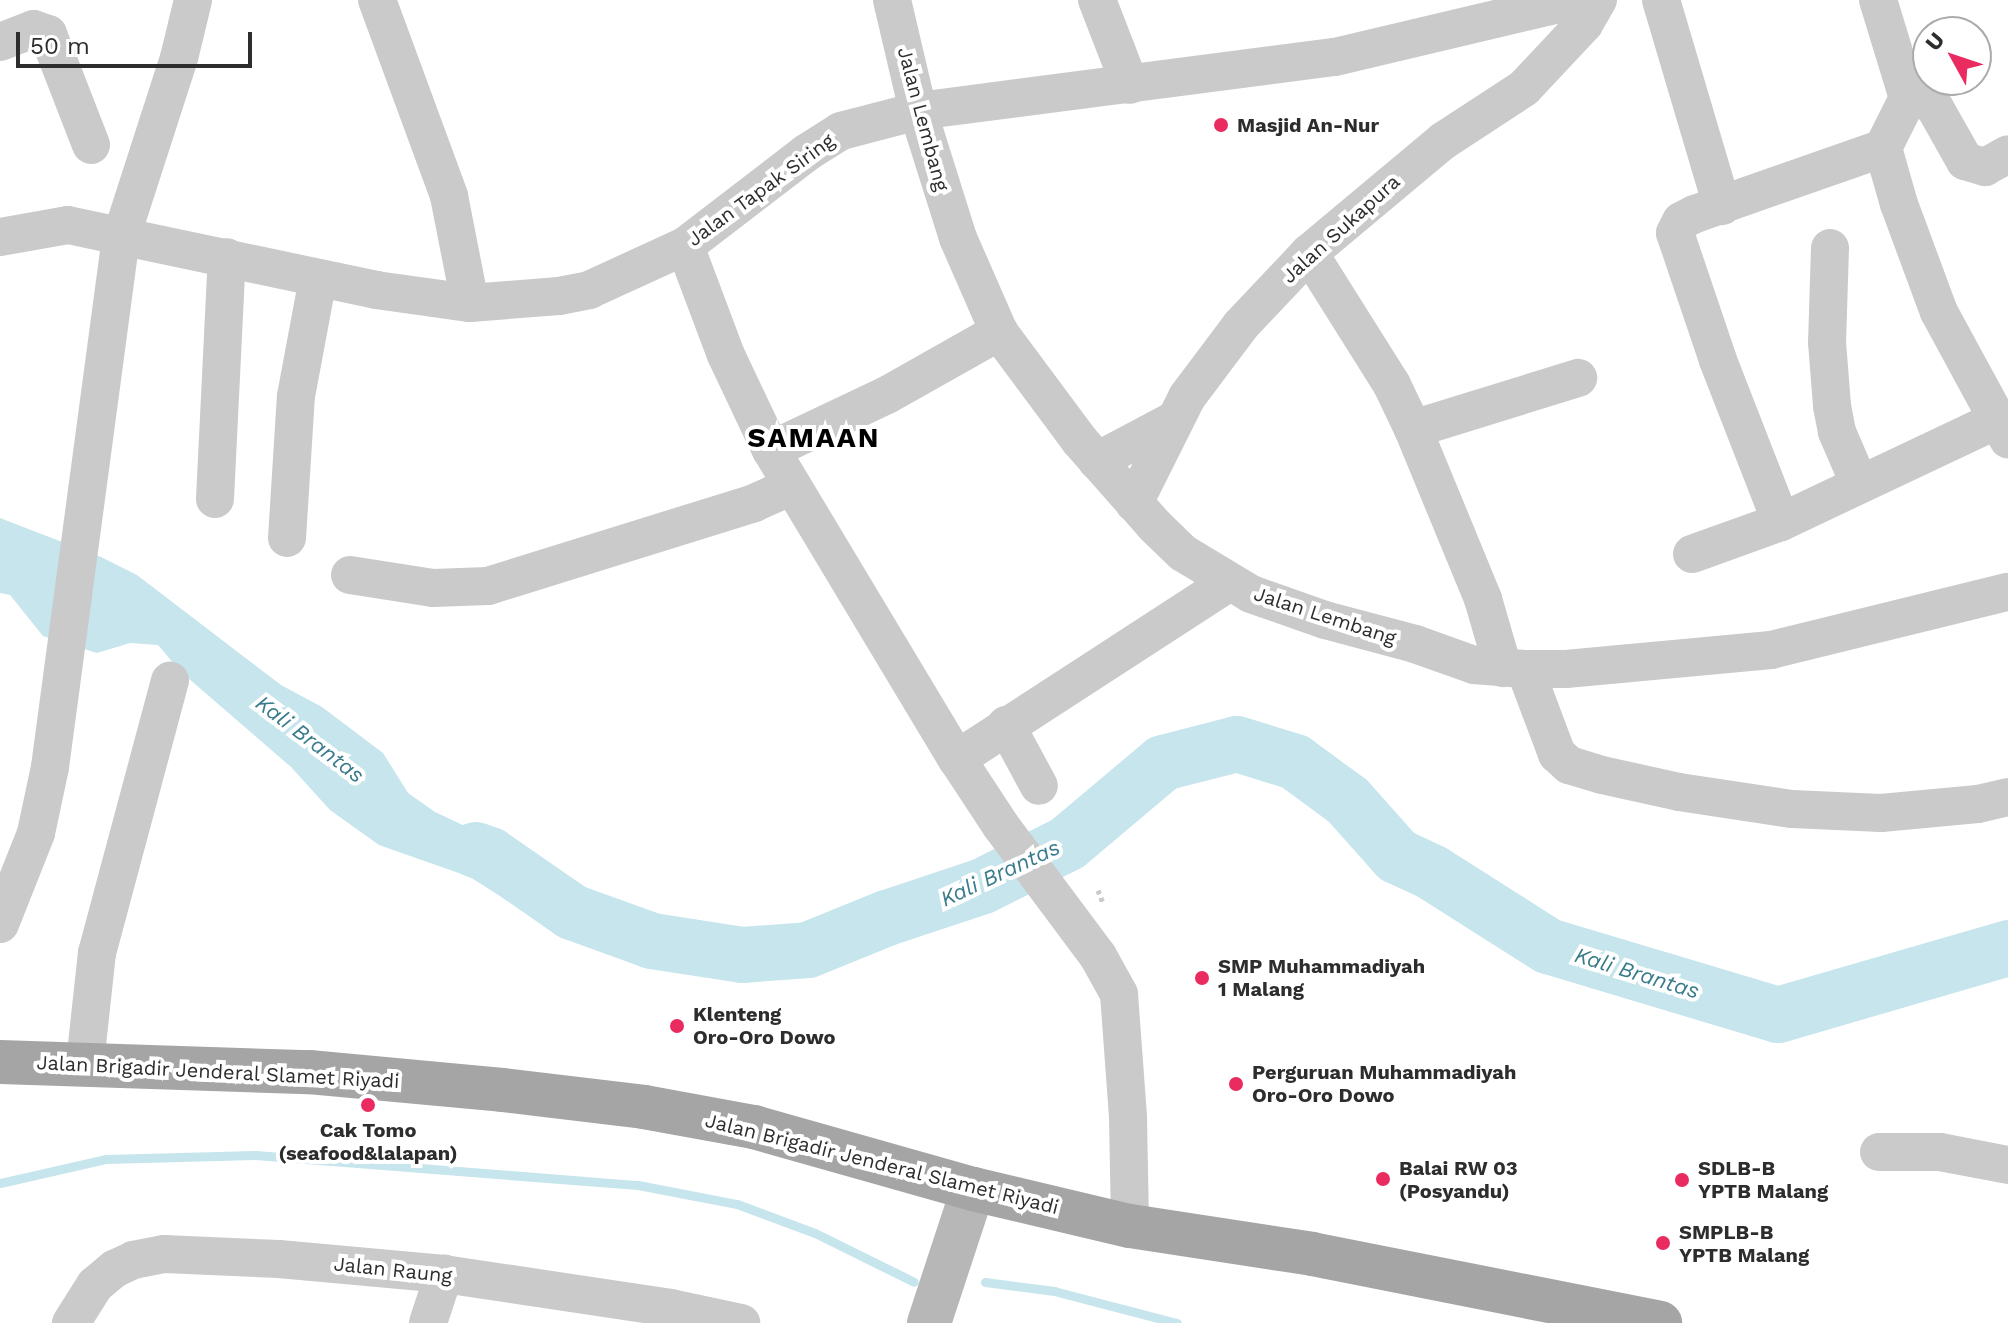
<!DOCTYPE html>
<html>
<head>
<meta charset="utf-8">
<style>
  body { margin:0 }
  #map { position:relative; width:2008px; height:1323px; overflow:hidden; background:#fff; font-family:"Work Sans",sans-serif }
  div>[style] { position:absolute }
  .water>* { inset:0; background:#c6e5ec }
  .stream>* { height:9px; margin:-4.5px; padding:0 4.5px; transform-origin:4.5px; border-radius:4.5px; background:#c6e5ec }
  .river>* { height:56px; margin:-28px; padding:0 28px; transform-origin:28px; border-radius:28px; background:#c6e5ec }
  .path>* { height:5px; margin-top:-2.5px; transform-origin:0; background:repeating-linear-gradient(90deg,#cacaca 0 4px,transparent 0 8px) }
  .minor>* { height:38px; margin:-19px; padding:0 19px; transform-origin:19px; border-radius:19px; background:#cacaca }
  .secondary>* { height:44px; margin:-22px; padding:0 22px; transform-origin:22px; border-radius:22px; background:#b7b7b7 }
  .primary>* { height:44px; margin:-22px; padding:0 22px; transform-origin:22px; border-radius:22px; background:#a5a5a5 }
  .minor-bridge>* { height:38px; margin:-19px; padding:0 19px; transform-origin:19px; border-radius:19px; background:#cacaca }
  .dots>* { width:22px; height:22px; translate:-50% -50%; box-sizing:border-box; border:4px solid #fff; border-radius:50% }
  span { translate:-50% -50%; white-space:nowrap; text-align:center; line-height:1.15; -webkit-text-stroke:8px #fff; paint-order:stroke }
  .street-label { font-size:20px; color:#2d2d2d }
  .poi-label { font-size:20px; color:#2d2d2d; font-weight:700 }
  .left { translate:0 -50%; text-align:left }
  .water-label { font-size:22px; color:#387b8b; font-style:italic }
  .district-label { font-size:28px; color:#000; font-weight:700; letter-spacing:2px }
  .north { position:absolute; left:1912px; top:16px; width:80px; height:80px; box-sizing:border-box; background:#fff; border:2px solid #ababab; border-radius:50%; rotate:310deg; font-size:22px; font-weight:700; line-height:32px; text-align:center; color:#2d2d2d }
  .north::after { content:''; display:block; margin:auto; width:28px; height:36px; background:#e92b60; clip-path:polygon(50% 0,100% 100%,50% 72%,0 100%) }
  .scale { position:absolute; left:16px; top:32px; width:236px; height:36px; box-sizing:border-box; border:4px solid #2d2d2d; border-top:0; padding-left:10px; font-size:24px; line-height:28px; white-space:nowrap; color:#2d2d2d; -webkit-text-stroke:6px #fff; paint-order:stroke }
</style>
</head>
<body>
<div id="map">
  <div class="water">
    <div style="clip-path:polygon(0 518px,101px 557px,137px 575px,281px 685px,322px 707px,383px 753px,408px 793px,435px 812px,550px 866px,532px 916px,470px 877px,379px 845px,330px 810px,291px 767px,180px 671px,158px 645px,130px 643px,97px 653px,43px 636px,10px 595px,0 593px)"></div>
  </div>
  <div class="stream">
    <div style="left:0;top:1183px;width:109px;rotate:-12.8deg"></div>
    <div style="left:106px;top:1159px;width:149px;rotate:-1.5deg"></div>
    <div style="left:255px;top:1155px;width:384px;rotate:4.5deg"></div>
    <div style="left:638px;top:1185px;width:101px;rotate:10.9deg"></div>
    <div style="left:737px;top:1204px;width:83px;rotate:20.4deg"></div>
    <div style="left:815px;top:1233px;width:110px;rotate:26.3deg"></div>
    <div style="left:985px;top:1282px;width:70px;rotate:7.4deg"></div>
    <div style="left:1054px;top:1291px;width:127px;rotate:14.6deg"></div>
  </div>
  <div class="river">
    <div style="left:476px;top:850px;width:15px;rotate:20deg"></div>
    <div style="left:490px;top:855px;width:100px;rotate:34.8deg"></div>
    <div style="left:572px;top:912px;width:85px;rotate:19.9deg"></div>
    <div style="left:652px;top:941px;width:91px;rotate:8.8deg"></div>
    <div style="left:742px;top:955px;width:66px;rotate:-4.3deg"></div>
    <div style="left:808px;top:950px;width:85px;rotate:-22.1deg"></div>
    <div style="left:887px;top:918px;width:101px;rotate:-18.4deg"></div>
    <div style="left:983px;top:886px;width:95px;rotate:-26.8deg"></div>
    <div style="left:1068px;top:843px;width:124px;rotate:-40.1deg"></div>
    <div style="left:1163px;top:763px;width:76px;rotate:-14.4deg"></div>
    <div style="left:1237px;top:744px;width:61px;rotate:17.2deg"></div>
    <div style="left:1295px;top:762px;width:66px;rotate:36.3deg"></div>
    <div style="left:1348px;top:801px;width:74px;rotate:48.3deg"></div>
    <div style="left:1397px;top:856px;width:40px;rotate:25deg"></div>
    <div style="left:1433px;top:873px;width:136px;rotate:32.4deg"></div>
    <div style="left:1548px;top:946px;width:240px;rotate:16.7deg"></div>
    <div style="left:1778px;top:1015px;width:240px;rotate:-16.2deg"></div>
  </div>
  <div class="path">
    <div style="left:1098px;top:890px;width:14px;rotate:69deg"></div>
  </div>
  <div class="minor">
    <div style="left:377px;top:0;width:209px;rotate:69.8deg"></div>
    <div style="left:449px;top:196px;width:109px;rotate:78.9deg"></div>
    <div style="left:892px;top:0;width:114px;rotate:76.8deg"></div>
    <div style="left:918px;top:111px;width:133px;rotate:72.5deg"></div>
    <div style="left:958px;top:238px;width:103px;rotate:66.4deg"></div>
    <div style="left:999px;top:332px;width:136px;rotate:53.4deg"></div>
    <div style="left:1080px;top:441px;width:113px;rotate:48.6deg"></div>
    <div style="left:1155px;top:526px;width:39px;rotate:44deg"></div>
    <div style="left:1183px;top:553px;width:79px;rotate:31.1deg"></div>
    <div style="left:1251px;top:594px;width:78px;rotate:19.4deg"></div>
    <div style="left:1325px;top:620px;width:93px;rotate:14.9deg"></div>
    <div style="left:1415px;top:644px;width:63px;rotate:19.6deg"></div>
    <div style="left:1474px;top:665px;width:51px;rotate:4.5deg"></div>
    <div style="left:1525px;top:669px;width:41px"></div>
    <div style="left:1566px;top:669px;width:206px;rotate:-5.3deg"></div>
    <div style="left:1771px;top:650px;width:244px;rotate:-13.8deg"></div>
    <div style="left:1097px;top:0;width:91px;rotate:68.8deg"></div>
    <div style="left:1661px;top:0;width:215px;rotate:73.5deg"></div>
    <div style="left:1878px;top:0;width:102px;rotate:73deg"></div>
    <div style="left:1908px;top:98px;width:56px;rotate:116.6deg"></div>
    <div style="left:1883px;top:148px;width:58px;rotate:74.1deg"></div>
    <div style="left:1899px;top:204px;width:115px;rotate:69.7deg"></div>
    <div style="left:1939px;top:312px;width:145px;rotate:61.5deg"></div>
    <div style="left:0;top:42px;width:36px;rotate:-21deg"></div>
    <div style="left:34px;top:29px;width:15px;rotate:20deg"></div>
    <div style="left:48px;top:34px;width:119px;rotate:68.8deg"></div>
    <div style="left:1904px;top:79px;width:42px;rotate:43.1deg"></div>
    <div style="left:1935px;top:108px;width:61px;rotate:60.5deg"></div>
    <div style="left:1965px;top:161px;width:21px;rotate:17deg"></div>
    <div style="left:1985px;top:167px;width:26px;rotate:-29deg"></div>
    <div style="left:127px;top:219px;width:169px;rotate:-72.1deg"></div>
    <div style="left:179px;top:58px;width:60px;rotate:-76.4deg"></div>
    <div style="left:0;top:237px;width:69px;rotate:-10deg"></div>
    <div style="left:68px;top:225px;width:315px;rotate:11.9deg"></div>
    <div style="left:376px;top:290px;width:95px;rotate:7.9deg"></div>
    <div style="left:470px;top:303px;width:89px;rotate:-4.5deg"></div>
    <div style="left:559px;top:296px;width:31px;rotate:-11deg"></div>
    <div style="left:589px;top:290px;width:106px;rotate:-24.6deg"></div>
    <div style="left:685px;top:246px;width:153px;rotate:-37.5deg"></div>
    <div style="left:806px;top:153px;width:41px;rotate:-32.2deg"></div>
    <div style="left:841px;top:131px;width:80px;rotate:-14.6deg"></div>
    <div style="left:918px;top:111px;width:420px;rotate:-7.4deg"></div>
    <div style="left:1335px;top:57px;width:248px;rotate:-13.3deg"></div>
    <div style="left:685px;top:246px;width:116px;rotate:69.4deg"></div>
    <div style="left:726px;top:355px;width:105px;rotate:64.7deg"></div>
    <div style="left:771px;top:450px;width:361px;rotate:59deg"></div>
    <div style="left:957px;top:759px;width:80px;rotate:56.7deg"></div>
    <div style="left:1001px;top:826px;width:162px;rotate:53.3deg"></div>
    <div style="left:1098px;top:956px;width:43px;rotate:61.1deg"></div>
    <div style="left:1119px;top:994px;width:124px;rotate:85.8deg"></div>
    <div style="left:1128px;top:1118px;width:108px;rotate:88.9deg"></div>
    <div style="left:1830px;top:248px;width:94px;rotate:91.8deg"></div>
    <div style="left:1827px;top:342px;width:64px;rotate:85.5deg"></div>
    <div style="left:1832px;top:406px;width:26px;rotate:79deg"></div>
    <div style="left:1837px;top:432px;width:56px;rotate:66.7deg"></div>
    <div style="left:1309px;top:253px;width:156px;rotate:57.8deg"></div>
    <div style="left:1392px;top:385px;width:49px;rotate:64.5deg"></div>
    <div style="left:1413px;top:429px;width:184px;rotate:67.6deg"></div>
    <div style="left:1483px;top:599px;width:72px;rotate:73.8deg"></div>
    <div style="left:1413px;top:429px;width:173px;rotate:-17.2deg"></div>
    <div style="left:771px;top:450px;width:128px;rotate:-25.4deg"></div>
    <div style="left:887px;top:395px;width:129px;rotate:-29.4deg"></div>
    <div style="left:1097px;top:461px;width:89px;rotate:-28deg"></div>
    <div style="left:215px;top:499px;width:242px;rotate:-87.2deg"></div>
    <div style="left:1134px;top:503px;width:119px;rotate:-63.4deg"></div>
    <div style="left:1187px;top:397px;width:90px;rotate:-53.1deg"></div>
    <div style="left:1241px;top:325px;width:99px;rotate:-46.6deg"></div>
    <div style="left:1309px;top:253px;width:175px;rotate:-39.9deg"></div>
    <div style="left:1443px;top:141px;width:97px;rotate:-33.2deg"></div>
    <div style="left:1524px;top:88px;width:88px;rotate:-46.8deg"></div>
    <div style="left:1584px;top:24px;width:28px;rotate:-60deg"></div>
    <div style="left:1781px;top:522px;width:174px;rotate:-111.3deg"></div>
    <div style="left:1718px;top:360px;width:134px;rotate:-108.7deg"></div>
    <div style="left:1675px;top:233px;width:13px;rotate:-63deg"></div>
    <div style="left:1681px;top:221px;width:16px;rotate:-27deg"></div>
    <div style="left:1695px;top:214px;width:199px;rotate:-19.3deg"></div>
    <div style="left:287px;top:538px;width:142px;rotate:-86.4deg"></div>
    <div style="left:296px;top:396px;width:119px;rotate:-79.4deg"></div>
    <div style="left:1692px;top:554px;width:95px;rotate:-19.8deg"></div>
    <div style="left:1781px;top:522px;width:241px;rotate:-25.3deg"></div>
    <div style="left:350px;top:575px;width:84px;rotate:8.9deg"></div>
    <div style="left:433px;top:588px;width:55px;rotate:-2.1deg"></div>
    <div style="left:488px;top:586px;width:279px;rotate:-17.3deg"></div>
    <div style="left:754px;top:503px;width:42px;rotate:-24.1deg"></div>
    <div style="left:1525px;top:669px;width:91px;rotate:69.4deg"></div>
    <div style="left:1557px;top:754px;width:16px;rotate:43deg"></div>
    <div style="left:1569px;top:765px;width:34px;rotate:17deg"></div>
    <div style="left:1602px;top:775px;width:79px;rotate:12.4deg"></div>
    <div style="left:1679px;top:792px;width:114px;rotate:8.6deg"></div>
    <div style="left:1792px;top:809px;width:89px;rotate:2.6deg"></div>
    <div style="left:1881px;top:813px;width:97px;rotate:-5.3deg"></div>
    <div style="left:1978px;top:804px;width:31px;rotate:-13deg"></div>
    <div style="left:1006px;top:725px;width:69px;rotate:61.6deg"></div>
    <div style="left:957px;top:759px;width:325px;rotate:-33deg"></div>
    <div style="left:0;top:924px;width:98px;rotate:-68.4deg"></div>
    <div style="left:36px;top:833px;width:67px;rotate:-78deg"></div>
    <div style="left:50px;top:767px;width:520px;rotate:-82.37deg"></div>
    <div style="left:85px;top:1063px;width:111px;rotate:-83.8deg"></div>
    <div style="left:97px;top:953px;width:282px;rotate:-75deg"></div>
    <div style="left:1879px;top:1152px;width:61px"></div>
    <div style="left:1940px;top:1152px;width:69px;rotate:10.8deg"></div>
    <div style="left:71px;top:1323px;width:45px;rotate:-57.7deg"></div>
    <div style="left:95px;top:1285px;width:25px;rotate:-40deg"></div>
    <div style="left:114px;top:1269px;width:21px;rotate:-25deg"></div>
    <div style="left:133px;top:1260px;width:32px;rotate:-11deg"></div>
    <div style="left:164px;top:1254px;width:115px;rotate:2.5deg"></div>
    <div style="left:279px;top:1259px;width:166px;rotate:5.2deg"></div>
    <div style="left:444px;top:1274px;width:230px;rotate:8.5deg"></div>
    <div style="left:671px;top:1308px;width:72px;rotate:12.1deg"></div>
    <div style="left:428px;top:1323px;width:52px;rotate:-71.9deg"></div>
  </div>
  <div class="secondary">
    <div style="left:929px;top:1323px;width:141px;rotate:-71.8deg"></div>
  </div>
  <div class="primary">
    <div style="left:0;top:1062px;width:309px;rotate:1.9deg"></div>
    <div style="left:309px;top:1072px;width:194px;rotate:5.3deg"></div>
    <div style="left:502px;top:1090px;width:143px;rotate:6.8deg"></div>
    <div style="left:644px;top:1107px;width:112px;rotate:10.3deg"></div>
    <div style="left:754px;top:1127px;width:228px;rotate:15.8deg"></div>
    <div style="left:973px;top:1189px;width:161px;rotate:13.3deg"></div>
    <div style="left:1130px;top:1226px;width:184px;rotate:8.7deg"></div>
    <div style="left:1312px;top:1254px;width:355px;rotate:11.2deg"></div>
  </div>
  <div class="minor-bridge">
    <div style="left:119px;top:252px;width:34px;rotate:-76deg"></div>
  </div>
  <div class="dots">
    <div style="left:1221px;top:125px;background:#e92b60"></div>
    <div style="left:1202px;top:978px;background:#e92b60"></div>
    <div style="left:677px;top:1026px;background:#e92b60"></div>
    <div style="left:1236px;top:1084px;background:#e92b60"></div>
    <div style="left:368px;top:1105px;background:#e92b60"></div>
    <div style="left:1383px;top:1179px;background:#e92b60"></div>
    <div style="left:1682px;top:1180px;background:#e92b60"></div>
    <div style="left:1663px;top:1243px;background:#e92b60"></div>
  </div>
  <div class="street-label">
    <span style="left:923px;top:119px;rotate:75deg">Jalan Lembang</span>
    <span style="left:761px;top:190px;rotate:-36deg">Jalan Tapak Siring</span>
    <span style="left:1341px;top:229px;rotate:-42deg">Jalan Sukapura</span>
    <span style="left:1325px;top:616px;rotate:18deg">Jalan Lembang</span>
    <span style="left:218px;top:1072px;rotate:3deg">Jalan Brigadir Jenderal Slamet Riyadi</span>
    <span style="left:882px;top:1164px;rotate:14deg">Jalan Brigadir Jenderal Slamet Riyadi</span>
    <span style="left:393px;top:1270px;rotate:6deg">Jalan Raung</span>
  </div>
  <div class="poi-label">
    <span class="left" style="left:1237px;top:125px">Masjid An-Nur</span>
    <span class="left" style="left:1218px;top:978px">SMP Muhammadiyah<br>1 Malang</span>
    <span class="left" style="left:693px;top:1026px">Klenteng<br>Oro-Oro Dowo</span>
    <span class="left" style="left:1252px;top:1084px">Perguruan Muhammadiyah<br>Oro-Oro Dowo</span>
    <span style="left:368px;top:1142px">Cak Tomo<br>(seafood&amp;lalapan)</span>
    <span class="left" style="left:1399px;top:1180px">Balai RW 03<br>(Posyandu)</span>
    <span class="left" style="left:1698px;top:1180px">SDLB-B<br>YPTB Malang</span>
    <span class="left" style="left:1679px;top:1244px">SMPLB-B<br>YPTB Malang</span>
  </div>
  <div class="water-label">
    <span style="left:310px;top:739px;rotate:37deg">Kali Brantas</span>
    <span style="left:1000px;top:873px;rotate:-25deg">Kali Brantas</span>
    <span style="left:1637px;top:973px;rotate:17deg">Kali Brantas</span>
  </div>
  <div class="district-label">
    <span style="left:814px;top:438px">SAMAAN</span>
  </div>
  <div class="north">U</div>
  <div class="scale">50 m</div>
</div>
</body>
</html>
